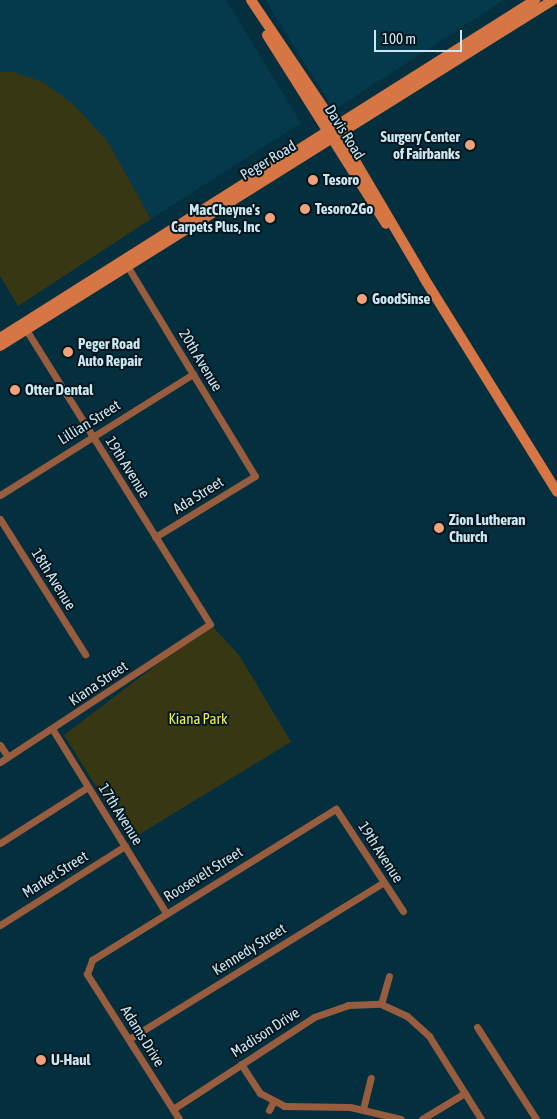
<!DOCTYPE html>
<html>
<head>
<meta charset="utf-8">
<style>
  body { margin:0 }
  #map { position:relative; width:557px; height:1119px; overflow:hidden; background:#042f3e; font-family:"Asap Condensed",sans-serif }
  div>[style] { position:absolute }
  .built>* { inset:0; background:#043a4b }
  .green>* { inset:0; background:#383713 }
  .street>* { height:7px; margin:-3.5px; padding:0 3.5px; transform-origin:3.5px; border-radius:3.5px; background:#985c3e }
  .secondary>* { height:10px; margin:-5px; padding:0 5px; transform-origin:5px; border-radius:5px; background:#d57644 }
  .dots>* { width:14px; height:14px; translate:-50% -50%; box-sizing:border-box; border:2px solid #02161e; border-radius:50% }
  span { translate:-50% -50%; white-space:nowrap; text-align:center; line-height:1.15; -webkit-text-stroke:4px #02161e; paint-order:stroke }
  .street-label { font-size:15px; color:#cce6f2 }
  .poi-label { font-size:15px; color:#cce6f2; font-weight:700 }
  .right { translate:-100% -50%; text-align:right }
  .left { translate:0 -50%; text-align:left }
  .park-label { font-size:15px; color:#f0e94f }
  .scale { position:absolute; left:374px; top:30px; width:88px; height:22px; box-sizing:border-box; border:2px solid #cce6f2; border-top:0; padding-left:6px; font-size:15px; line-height:18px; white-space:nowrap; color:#cce6f2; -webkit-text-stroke:4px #02161e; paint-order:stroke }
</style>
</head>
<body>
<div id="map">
  <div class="built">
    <div style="clip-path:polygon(0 0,226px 0,301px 123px,151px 219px,108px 142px,13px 72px,0 72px)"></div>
    <div style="clip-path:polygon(265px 0,504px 0,334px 110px)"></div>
  </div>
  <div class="green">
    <div style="clip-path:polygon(0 72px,13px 72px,43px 82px,73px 104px,108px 142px,151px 219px,18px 306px,0 276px)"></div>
    <div style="clip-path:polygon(210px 624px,239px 655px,291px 742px,130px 840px,64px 735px)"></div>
  </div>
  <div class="street">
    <div style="left:126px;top:264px;width:248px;rotate:58.7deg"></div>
    <div style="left:255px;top:476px;width:117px;rotate:148.6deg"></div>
    <div style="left:0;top:495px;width:228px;rotate:-32.1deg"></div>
    <div style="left:0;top:519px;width:160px;rotate:57.8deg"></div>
    <div style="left:53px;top:730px;width:215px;rotate:58.3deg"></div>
    <div style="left:0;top:745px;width:14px;rotate:56deg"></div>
    <div style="left:0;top:762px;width:251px;rotate:-33.3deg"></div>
    <div style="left:210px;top:624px;width:351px;rotate:-122deg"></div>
    <div style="left:0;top:843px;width:104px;rotate:-32.5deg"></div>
    <div style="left:0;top:925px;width:148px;rotate:-32.3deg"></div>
    <div style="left:381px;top:1004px;width:29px;rotate:-74deg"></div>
    <div style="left:477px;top:1027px;width:109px;rotate:57.3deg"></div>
    <div style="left:129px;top:1039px;width:299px;rotate:-31.6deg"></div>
    <div style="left:241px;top:1064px;width:35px;rotate:57deg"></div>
    <div style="left:260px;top:1093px;width:27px;rotate:28deg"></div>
    <div style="left:284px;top:1106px;width:66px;rotate:0.9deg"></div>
    <div style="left:350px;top:1107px;width:52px;rotate:13.2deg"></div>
    <div style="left:173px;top:1109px;width:168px;rotate:-33.1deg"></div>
    <div style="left:314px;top:1017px;width:36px;rotate:-19deg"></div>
    <div style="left:348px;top:1005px;width:33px;rotate:-2deg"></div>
    <div style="left:381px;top:1004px;width:29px;rotate:25deg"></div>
    <div style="left:407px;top:1016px;width:30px;rotate:42deg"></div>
    <div style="left:429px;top:1036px;width:98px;rotate:57.9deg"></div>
    <div style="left:363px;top:1109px;width:32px;rotate:-76deg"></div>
    <div style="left:269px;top:1110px;width:9px;rotate:-63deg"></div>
    <div style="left:179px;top:1119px;width:172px;rotate:-122.4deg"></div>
    <div style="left:87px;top:974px;width:15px;rotate:-70deg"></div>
    <div style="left:92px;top:960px;width:287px;rotate:-31.8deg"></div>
    <div style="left:336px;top:809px;width:122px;rotate:56.7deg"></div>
    <div style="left:422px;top:1119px;width:50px;rotate:-31.2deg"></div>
  </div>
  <div class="secondary">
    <div style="left:251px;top:0;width:136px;rotate:56.1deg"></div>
    <div style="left:327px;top:113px;width:191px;rotate:59.5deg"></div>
    <div style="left:424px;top:278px;width:252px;rotate:58.1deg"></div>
    <div style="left:267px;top:35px;width:223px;rotate:57.8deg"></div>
    <div style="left:0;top:338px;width:633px;rotate:-32.28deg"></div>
    <div style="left:0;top:346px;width:652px;rotate:-32.03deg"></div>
  </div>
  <div class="dots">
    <div style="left:470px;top:145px;background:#f1a27b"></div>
    <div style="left:313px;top:180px;background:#f1a27b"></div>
    <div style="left:305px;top:209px;background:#f1a27b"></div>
    <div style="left:270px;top:218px;background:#f1a27b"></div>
    <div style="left:362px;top:299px;background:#f1a27b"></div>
    <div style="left:68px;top:352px;background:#f1a27b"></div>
    <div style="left:15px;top:390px;background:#f1a27b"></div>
    <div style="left:439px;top:528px;background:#f1a27b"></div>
    <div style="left:41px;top:1060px;background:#f1a27b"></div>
  </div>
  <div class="street-label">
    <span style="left:345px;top:132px;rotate:58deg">Davis Road</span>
    <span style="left:268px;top:160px;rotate:-31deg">Peger Road</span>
    <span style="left:201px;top:360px;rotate:59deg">20th Avenue</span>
    <span style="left:89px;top:422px;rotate:-32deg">Lillian Street</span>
    <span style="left:128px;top:467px;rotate:58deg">19th Avenue</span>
    <span style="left:198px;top:495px;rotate:-32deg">Ada Street</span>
    <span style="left:54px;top:579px;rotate:58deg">18th Avenue</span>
    <span style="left:98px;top:683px;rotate:-34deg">Kiana Street</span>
    <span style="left:121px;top:814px;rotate:58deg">17th Avenue</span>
    <span style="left:381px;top:852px;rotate:57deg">19th Avenue</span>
    <span style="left:55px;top:874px;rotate:-32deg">Market Street</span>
    <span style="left:203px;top:874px;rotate:-32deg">Roosevelt Street</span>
    <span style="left:249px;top:949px;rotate:-32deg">Kennedy Street</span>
    <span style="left:265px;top:1032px;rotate:-33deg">Madison Drive</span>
    <span style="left:143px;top:1036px;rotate:58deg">Adams Drive</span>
  </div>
  <div class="poi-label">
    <span class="right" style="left:460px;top:145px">Surgery Center<br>of Fairbanks</span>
    <span class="left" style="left:323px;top:180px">Tesoro</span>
    <span class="right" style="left:260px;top:218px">MacCheyne's<br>Carpets Plus, Inc</span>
    <span class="left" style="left:315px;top:209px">Tesoro2Go</span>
    <span class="left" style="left:372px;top:299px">GoodSinse</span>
    <span class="left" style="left:78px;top:352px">Peger Road<br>Auto Repair</span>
    <span class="left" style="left:25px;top:390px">Otter Dental</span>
    <span class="left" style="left:449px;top:528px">Zion Lutheran<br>Church</span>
    <span class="left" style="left:51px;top:1060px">U-Haul</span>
  </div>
  <div class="park-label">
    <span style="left:198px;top:719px">Kiana Park</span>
  </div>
  <div class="scale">100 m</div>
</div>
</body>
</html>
